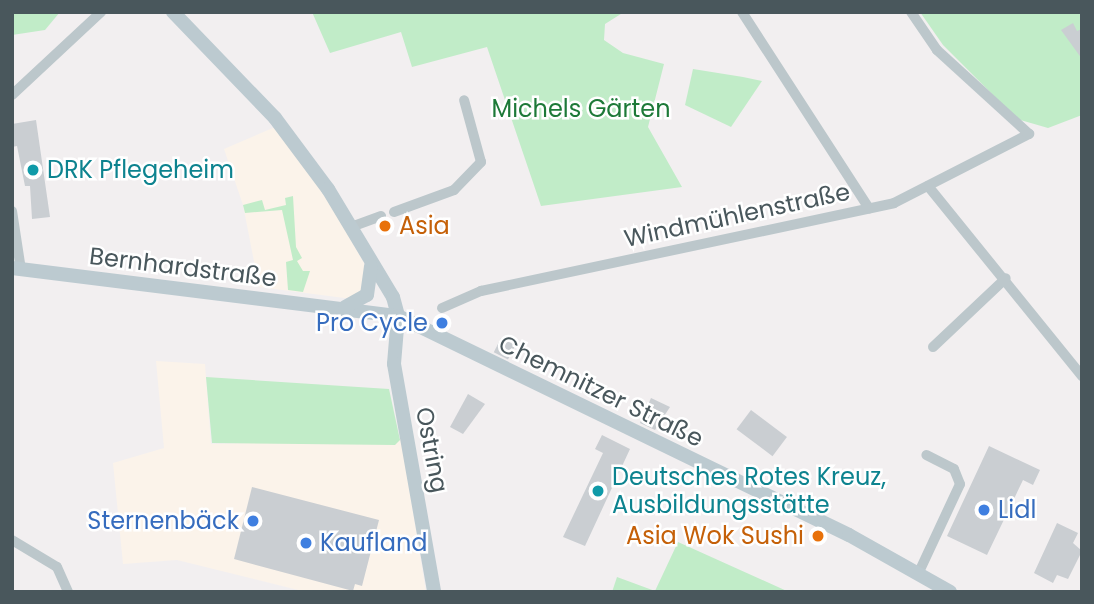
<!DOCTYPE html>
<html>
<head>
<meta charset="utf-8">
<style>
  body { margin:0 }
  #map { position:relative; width:1094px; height:604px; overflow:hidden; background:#f2eff0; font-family:Poppins,sans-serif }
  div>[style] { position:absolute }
  .commercial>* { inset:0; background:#fbf3ea }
  .green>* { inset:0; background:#c1ecc8 }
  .building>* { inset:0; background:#caced2; transform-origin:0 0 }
  .street>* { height:10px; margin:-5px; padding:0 5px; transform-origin:5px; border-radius:5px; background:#bcc7cb }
  .secondary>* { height:14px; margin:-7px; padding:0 7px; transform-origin:7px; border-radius:7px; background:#bccad0 }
  .dots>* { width:19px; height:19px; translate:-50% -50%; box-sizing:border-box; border:4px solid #fff; border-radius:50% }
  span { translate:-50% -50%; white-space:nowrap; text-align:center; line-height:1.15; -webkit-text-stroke:5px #fff; paint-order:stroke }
  .park-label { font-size:24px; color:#1d7938 }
  .culture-label { font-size:24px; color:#0d838f }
  .left { translate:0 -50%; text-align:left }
  .street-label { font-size:24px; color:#49575c }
  .food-label { font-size:24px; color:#c56008 }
  .right { translate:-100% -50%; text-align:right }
  .shop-label { font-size:24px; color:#366cbe }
  .frame { position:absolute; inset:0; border:14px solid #49575c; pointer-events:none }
</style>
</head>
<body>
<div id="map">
  <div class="commercial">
    <div style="clip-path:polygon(275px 127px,322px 189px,369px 272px,368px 284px,352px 299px,259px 287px,243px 205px,224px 149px)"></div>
    <div style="clip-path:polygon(156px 361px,205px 364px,211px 444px,401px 439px,426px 592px,306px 592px,177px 560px,123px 564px,113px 463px,164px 448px)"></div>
  </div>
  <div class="green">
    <div style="clip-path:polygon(12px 12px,60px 12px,45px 30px,12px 35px)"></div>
    <div style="clip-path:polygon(312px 12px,624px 12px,605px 24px,604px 40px,623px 53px,664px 64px,648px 127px,682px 187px,541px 206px,487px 47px,412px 67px,401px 32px,330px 53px)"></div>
    <div style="clip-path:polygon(920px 12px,1082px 12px,1082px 115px,1048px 128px,1017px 119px,943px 45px)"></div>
    <div style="clip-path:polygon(693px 69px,743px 77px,762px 81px,731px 127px,685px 105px)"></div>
    <div style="clip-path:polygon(293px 196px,296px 247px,302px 258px,297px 261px,303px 271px,310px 271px,303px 292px,288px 290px,286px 262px,293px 260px,282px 210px,245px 213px,243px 205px,262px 200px,265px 210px,286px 205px,285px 198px)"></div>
    <div style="clip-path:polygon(206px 377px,389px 389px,400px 440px,395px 445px,212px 443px)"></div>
    <div style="clip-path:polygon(678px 542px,789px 592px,612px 592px,617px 577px,655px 591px)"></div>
  </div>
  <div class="building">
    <div style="clip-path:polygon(1073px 23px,1077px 31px,1082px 29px,1082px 59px,1061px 30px)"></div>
    <div style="clip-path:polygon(36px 120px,50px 217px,32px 219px,30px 186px,25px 186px,17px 146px,12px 147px,12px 124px)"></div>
    <div style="left:501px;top:338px;width:16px;height:16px;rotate:27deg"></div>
    <div style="clip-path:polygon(468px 394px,485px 404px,463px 434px,450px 427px)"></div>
    <div style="clip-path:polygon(651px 398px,670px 407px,655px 430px,640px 423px)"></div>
    <div style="left:751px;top:410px;width:45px;height:24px;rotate:37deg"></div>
    <div style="clip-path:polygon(602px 435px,630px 449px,585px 546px,563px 537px,603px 453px,595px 449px)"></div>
    <div style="clip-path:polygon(989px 446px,1040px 470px,1033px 485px,1023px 480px,987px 555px,947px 536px)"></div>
    <div style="clip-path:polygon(252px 487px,379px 520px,362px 586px,355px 584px,353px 591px,234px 559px)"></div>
    <div style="clip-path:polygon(1057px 523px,1078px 533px,1073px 543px,1082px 551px,1068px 579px,1057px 575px,1053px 583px,1034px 573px)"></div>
  </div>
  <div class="street">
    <div style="left:742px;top:12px;width:234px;rotate:57.1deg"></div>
    <div style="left:12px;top:95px;width:122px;rotate:-43deg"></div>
    <div style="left:928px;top:186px;width:245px;rotate:51deg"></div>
    <div style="left:12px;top:211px;width:60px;rotate:81.3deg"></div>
    <div style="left:394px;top:212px;width:64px;rotate:-20.1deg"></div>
    <div style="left:454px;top:190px;width:39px;rotate:-46deg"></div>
    <div style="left:481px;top:162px;width:64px;rotate:-105.3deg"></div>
    <div style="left:351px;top:227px;width:32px;rotate:-20deg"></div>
    <div style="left:442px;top:308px;width:43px;rotate:-23.6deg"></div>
    <div style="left:481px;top:291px;width:422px;rotate:-12deg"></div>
    <div style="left:894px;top:203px;width:152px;rotate:-27.1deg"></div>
    <div style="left:1029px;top:134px;width:125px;rotate:-137.6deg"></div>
    <div style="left:937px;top:50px;width:46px;rotate:-124.4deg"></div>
    <div style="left:933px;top:347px;width:100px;rotate:-43.4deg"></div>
    <div style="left:12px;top:540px;width:52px;rotate:31deg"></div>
    <div style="left:57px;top:567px;width:27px;rotate:66deg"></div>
    <div style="left:919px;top:572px;width:97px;rotate:-65deg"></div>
    <div style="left:960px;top:484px;width:16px;rotate:-112deg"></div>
    <div style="left:954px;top:469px;width:31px;rotate:-153deg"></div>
  </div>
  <div class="secondary">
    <div style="left:173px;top:12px;width:147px;rotate:46.1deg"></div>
    <div style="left:275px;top:118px;width:89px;rotate:53.3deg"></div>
    <div style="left:328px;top:189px;width:126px;rotate:59deg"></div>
    <div style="left:393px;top:297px;width:20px;rotate:75deg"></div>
    <div style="left:398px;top:316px;width:48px;rotate:94.8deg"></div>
    <div style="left:394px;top:364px;width:231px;rotate:80deg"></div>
    <div style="left:12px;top:268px;width:389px;rotate:7.1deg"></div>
    <div style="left:398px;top:316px;width:501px;rotate:25.9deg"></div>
    <div style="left:849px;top:535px;width:116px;rotate:29.4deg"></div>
    <div style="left:345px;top:307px;width:25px;rotate:-29deg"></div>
    <div style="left:367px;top:295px;width:29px;rotate:-82deg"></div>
  </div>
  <div class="dots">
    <div style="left:33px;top:170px;background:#0f9aa8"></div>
    <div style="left:385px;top:226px;background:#e8710a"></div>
    <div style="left:442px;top:323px;background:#3f7fe0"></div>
    <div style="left:598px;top:491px;background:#0f9aa8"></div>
    <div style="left:984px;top:510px;background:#3f7fe0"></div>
    <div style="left:253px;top:521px;background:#3f7fe0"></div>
    <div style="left:818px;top:536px;background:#e8710a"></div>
    <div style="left:306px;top:543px;background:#3f7fe0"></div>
  </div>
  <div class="park-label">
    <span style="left:581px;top:109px">Michels Gärten</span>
  </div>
  <div class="culture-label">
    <span class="left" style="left:47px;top:170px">DRK Pflegeheim</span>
    <span class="left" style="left:612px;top:491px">Deutsches Rotes Kreuz,<br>Ausbildungsstätte</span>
  </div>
  <div class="street-label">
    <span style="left:737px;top:215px;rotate:-12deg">Windmühlenstraße</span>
    <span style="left:183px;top:267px;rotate:7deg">Bernhardstraße</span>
    <span style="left:601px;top:391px;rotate:26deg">Chemnitzer Straße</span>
    <span style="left:432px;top:450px;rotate:79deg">Ostring</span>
  </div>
  <div class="food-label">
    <span class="left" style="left:399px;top:226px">Asia</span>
    <span class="right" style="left:804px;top:536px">Asia Wok Sushi</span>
  </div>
  <div class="shop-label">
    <span class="right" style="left:428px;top:323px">Pro Cycle</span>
    <span class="left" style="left:998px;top:510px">Lidl</span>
    <span class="right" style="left:239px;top:521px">Sternenbäck</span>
    <span class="left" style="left:320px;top:543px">Kaufland</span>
  </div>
  <div class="frame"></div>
</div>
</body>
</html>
